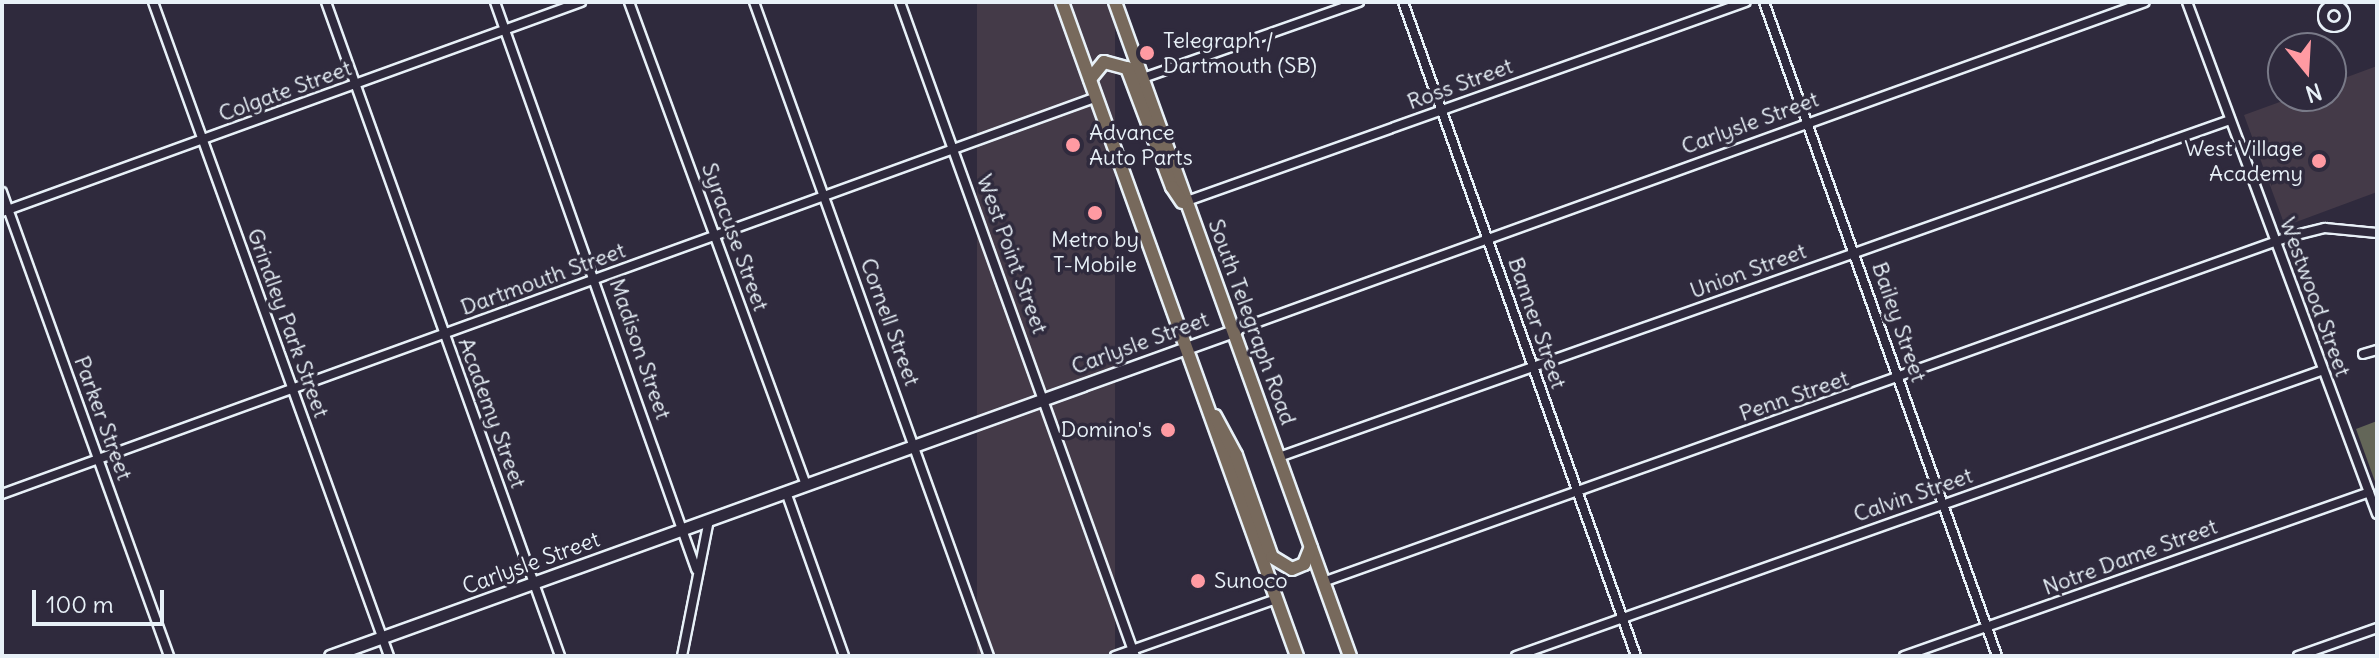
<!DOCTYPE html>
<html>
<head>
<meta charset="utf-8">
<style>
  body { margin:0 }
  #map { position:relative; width:2379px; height:658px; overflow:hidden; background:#2f2a3d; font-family:Delius,sans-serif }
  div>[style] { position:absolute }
  .built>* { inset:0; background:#443a48; transform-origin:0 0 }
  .green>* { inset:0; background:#636658 }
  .roads { filter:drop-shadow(2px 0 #e8f1f8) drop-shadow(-2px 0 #e8f1f8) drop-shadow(0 2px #e8f1f8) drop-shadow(0 -2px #e8f1f8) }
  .street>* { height:8px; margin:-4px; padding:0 4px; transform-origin:4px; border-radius:4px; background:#2f2a3d }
  .street>.ring { margin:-4px; padding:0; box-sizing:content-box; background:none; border:8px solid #2f2a3d; border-radius:50% }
  .secondary>* { height:11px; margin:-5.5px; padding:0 5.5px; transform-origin:5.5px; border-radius:5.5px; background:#2f2a3d }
  .primary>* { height:12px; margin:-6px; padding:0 6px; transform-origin:6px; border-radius:6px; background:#77695c }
  .dots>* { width:22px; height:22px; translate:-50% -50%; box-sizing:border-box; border:4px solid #2f2a3d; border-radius:50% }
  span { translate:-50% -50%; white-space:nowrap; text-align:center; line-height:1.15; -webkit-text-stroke:7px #2f2a3d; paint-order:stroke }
  .poi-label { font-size:22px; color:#e8f1f8 }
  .left { translate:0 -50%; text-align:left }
  .right { translate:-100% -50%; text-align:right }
  .street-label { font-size:22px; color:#e8f1f8 }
  .frame { position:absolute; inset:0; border:4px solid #e8f1f8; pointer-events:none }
  .north { position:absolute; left:2267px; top:32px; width:80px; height:80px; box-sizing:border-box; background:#2f2a3d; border:2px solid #797a88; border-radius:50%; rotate:162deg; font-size:22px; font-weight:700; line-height:32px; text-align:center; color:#e8f1f8 }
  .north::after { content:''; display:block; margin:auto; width:28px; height:36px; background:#ff9aa2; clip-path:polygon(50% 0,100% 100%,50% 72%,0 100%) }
  .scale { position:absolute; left:32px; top:590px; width:132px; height:36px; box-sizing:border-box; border:4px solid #e8f1f8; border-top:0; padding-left:10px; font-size:24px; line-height:28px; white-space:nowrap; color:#e8f1f8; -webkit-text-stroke:6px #2f2a3d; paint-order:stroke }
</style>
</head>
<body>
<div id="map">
  <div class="built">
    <div style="left:977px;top:2px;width:138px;height:695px"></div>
    <div style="clip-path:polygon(2377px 66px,2377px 192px,2285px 226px,2244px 115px,2296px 96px,2331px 96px,2331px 83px)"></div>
  </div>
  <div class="green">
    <div style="clip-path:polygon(2377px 421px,2377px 487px,2356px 429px)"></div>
  </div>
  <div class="roads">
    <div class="street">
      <div style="left:153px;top:2px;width:695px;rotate:70.16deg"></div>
      <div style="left:326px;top:2px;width:695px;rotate:70.31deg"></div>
      <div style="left:495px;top:2px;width:602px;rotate:70.48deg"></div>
      <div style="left:629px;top:2px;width:514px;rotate:69.87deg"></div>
      <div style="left:754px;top:2px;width:695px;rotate:70.24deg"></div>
      <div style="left:900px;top:2px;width:695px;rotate:70.24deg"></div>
      <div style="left:1403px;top:2px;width:694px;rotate:70.39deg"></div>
      <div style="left:1764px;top:2px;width:694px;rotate:70.39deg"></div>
      <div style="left:2187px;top:2px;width:546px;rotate:69.64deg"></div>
      <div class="ring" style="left:2323px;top:5px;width:14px;height:14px"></div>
      <div style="left:1143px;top:78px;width:229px;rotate:-19.4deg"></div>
      <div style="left:2px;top:192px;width:493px;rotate:70.2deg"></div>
      <div style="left:1187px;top:201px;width:593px;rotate:-19.6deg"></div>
      <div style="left:2px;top:212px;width:616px;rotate:-19.94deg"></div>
      <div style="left:1236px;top:330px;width:966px;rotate:-19.84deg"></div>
      <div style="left:2363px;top:354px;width:15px;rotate:-16deg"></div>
      <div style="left:1279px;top:457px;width:1009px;rotate:-19.51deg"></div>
      <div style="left:786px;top:492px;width:174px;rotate:70.5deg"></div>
      <div style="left:2px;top:494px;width:1165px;rotate:-19.93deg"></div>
      <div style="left:1323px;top:582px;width:1025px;rotate:-19.67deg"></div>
      <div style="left:2288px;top:237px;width:38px;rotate:-14deg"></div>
      <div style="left:2325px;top:228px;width:52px;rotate:5.5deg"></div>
      <div style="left:682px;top:656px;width:139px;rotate:-78.8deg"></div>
      <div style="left:1115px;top:656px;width:171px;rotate:-19.5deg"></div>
      <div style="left:1516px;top:656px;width:856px;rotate:-19.51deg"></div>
      <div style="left:1904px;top:656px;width:493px;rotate:-19.4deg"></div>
      <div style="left:2298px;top:656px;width:84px;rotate:-19.5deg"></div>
    </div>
    <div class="secondary">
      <div style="left:330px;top:656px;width:963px;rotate:-19.79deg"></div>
    </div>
    <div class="primary">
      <div style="left:1062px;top:2px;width:695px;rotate:70.24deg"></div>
      <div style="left:1115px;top:2px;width:695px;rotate:70.24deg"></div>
      <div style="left:1090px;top:79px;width:22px;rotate:-51deg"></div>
      <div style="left:1104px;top:62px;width:24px;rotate:15deg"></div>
      <div style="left:1127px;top:68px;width:127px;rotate:69.3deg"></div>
      <div style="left:1172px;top:187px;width:18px;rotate:56deg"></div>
      <div style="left:1215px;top:416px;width:44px;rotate:61.7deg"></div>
      <div style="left:1236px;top:455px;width:108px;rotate:70.6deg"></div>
      <div style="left:1272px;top:557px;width:23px;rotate:31deg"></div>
      <div style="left:1292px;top:569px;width:13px;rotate:-23deg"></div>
      <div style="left:1304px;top:564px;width:18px;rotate:-68deg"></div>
    </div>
  </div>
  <div class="dots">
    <div style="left:1147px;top:53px;background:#ff9aa2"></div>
    <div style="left:1073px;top:145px;background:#ff9aa2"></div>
    <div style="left:2319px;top:161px;background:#ff9aa2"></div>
    <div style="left:1095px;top:213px;background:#ff9aa2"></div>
    <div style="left:1168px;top:430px;background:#ff9aa2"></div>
    <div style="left:1198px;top:581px;background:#ff9aa2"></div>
  </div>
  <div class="poi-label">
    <span class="left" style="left:1163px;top:53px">Telegraph /<br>Dartmouth (SB)</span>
    <span class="left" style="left:1089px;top:145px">Advance<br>Auto Parts</span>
    <span class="right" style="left:2303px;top:161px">West Village<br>Academy</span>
    <span style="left:1095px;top:252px">Metro by<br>T-Mobile</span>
    <span class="right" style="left:1152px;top:430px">Domino's</span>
    <span class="left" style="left:1214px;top:581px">Sunoco</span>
  </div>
  <div class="street-label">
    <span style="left:1460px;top:84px;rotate:-20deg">Ross Street</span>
    <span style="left:285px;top:91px;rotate:-20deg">Colgate Street</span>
    <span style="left:1750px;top:123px;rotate:-20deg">Carlysle Street</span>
    <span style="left:735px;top:237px;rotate:70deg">Syracuse Street</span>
    <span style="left:1012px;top:254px;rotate:70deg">West Point Street</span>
    <span style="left:1748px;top:271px;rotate:-20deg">Union Street</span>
    <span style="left:543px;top:279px;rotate:-20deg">Dartmouth Street</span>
    <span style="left:2315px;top:297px;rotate:70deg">Westwood Street</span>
    <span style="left:890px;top:322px;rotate:70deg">Cornell Street</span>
    <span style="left:1252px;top:322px;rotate:70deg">South Telegraph Road</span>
    <span style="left:1899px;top:322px;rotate:71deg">Bailey Street</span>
    <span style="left:288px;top:323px;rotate:70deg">Grindley Park Street</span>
    <span style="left:1537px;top:323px;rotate:71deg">Banner Street</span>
    <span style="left:1140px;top:343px;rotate:-20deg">Carlysle Street</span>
    <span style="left:640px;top:349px;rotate:71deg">Madison Street</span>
    <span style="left:1794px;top:396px;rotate:-19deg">Penn Street</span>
    <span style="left:492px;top:413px;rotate:70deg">Academy Street</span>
    <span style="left:103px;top:418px;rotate:70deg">Parker Street</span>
    <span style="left:1913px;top:495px;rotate:-19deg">Calvin Street</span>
    <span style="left:2130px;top:557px;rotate:-20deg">Notre Dame Street</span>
    <span style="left:531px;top:563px;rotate:-20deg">Carlysle Street</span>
  </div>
  <div class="frame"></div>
  <div class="north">N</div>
  <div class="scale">100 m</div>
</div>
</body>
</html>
